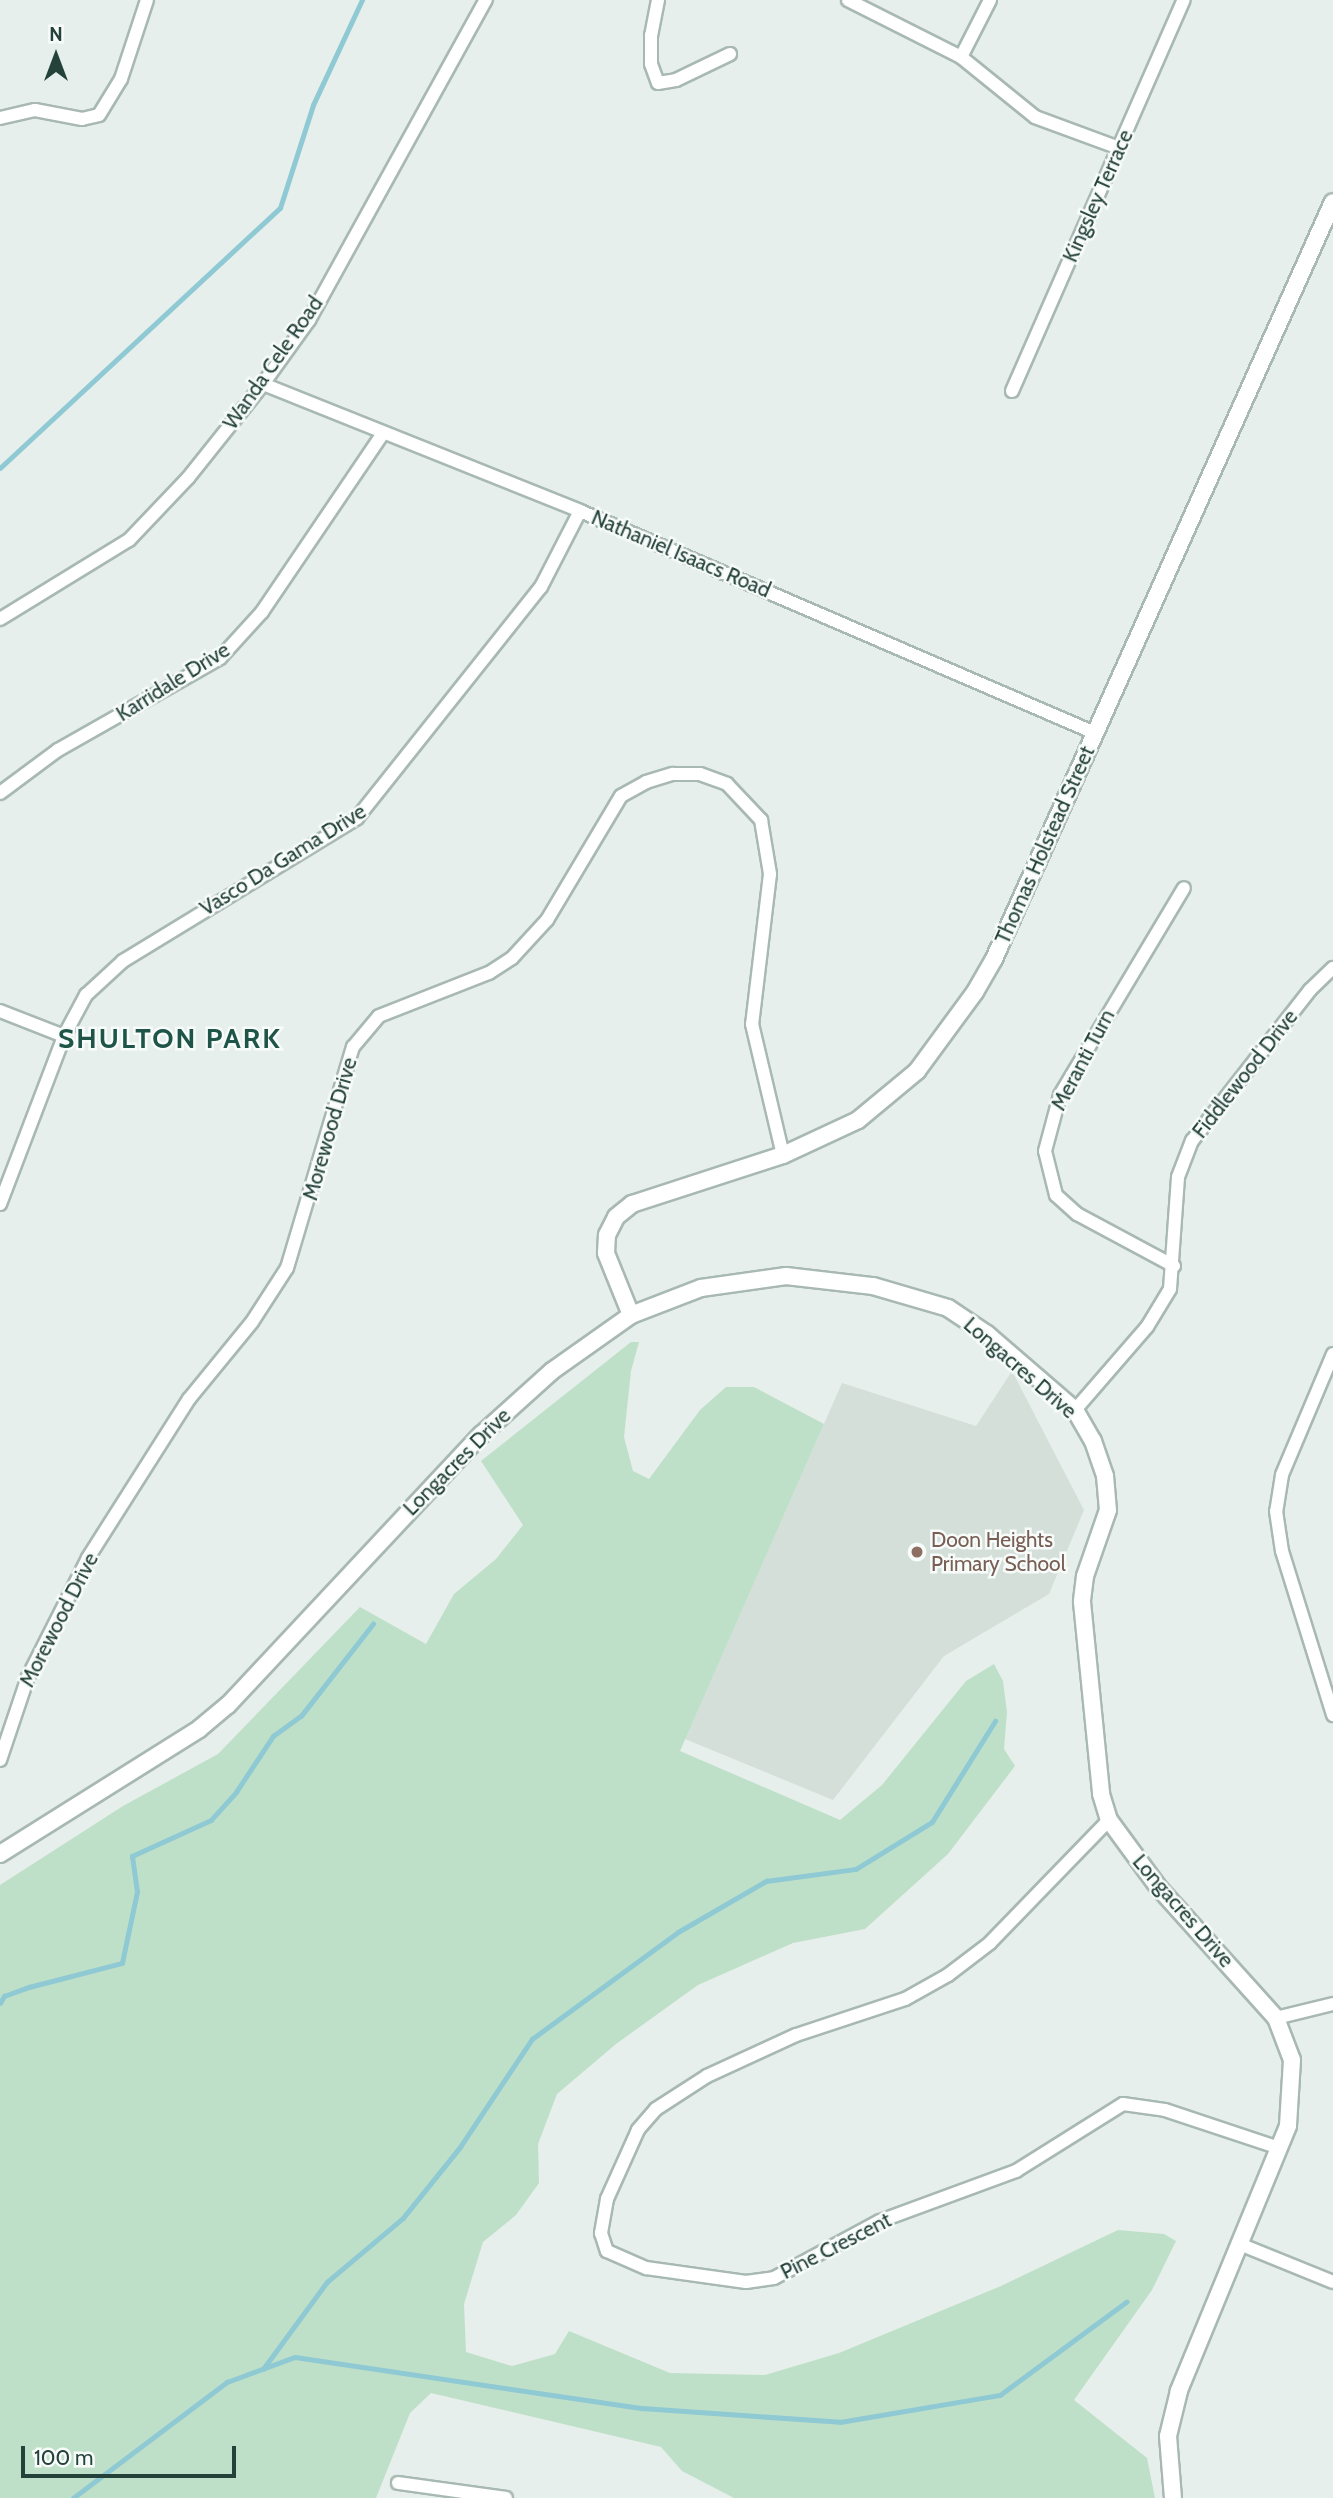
<!DOCTYPE html>
<html>
<head>
<meta charset="utf-8">
<style>
  body { margin:0 }
  #map { position:relative; width:1333px; height:2498px; overflow:hidden; background:#e6efeb; font-family:Cabin,sans-serif }
  div>[style] { position:absolute }
  .built>* { inset:0; background:#d4dfda }
  .green>* { inset:0; background:#bfe0c8 }
  .stream>* { height:4.5px; margin:-2.25px; padding:0 2.25px; transform-origin:2.25px; border-radius:2.25px; background:#8ec9d4 }
  .roads { filter:drop-shadow(2px 0 #a8b8b2) drop-shadow(-2px 0 #a8b8b2) drop-shadow(0 2px #a8b8b2) drop-shadow(0 -2px #a8b8b2) }
  .street>* { height:12px; margin:-6px; padding:0 6px; transform-origin:6px; border-radius:6px; background:#fff }
  .secondary>* { height:16px; margin:-8px; padding:0 8px; transform-origin:8px; border-radius:8px; background:#fff }
  .dots>* { width:19px; height:19px; translate:-50% -50%; box-sizing:border-box; border:4px solid #f7fbf9; border-radius:50% }
  span { translate:-50% -50%; white-space:nowrap; text-align:center; line-height:1.15; -webkit-text-stroke:5px #f7fbf9; paint-order:stroke }
  .street-label { font-size:21px; color:#24423a }
  .education-label { font-size:21px; color:#785e54 }
  .left { translate:0 -50%; text-align:left }
  .district-label { font-size:28px; color:#1f5548; font-weight:700; letter-spacing:2px }
  .north { position:absolute; left:21px; top:21px; width:70px; height:70px; -webkit-text-stroke:5px #f7fbf9; paint-order:stroke; rotate:0deg; font-size:19px; font-weight:700; line-height:28px; text-align:center; color:#24423a }
  .north::after { content:''; display:block; margin:auto; width:24px; height:32px; background:#24423a; clip-path:polygon(50% 0,100% 100%,50% 72%,0 100%) }
  .scale { position:absolute; left:21px; top:2446px; width:215px; height:32px; box-sizing:border-box; border:4px solid #24423a; border-top:0; padding-left:9px; font-size:21px; line-height:24px; white-space:nowrap; color:#24423a; -webkit-text-stroke:5px #f7fbf9; paint-order:stroke }
</style>
</head>
<body>
<div id="map">
  <div class="built">
    <div style="clip-path:polygon(1012px 1371px,1084px 1510px,1049px 1594px,944px 1656px,833px 1800px,685px 1739px,842px 1383px,976px 1426px)"></div>
  </div>
  <div class="green">
    <div style="clip-path:polygon(631px 1342px,639px 1342px,631px 1371px,624px 1437px,633px 1471px,649px 1479px,700px 1410px,726px 1387px,754px 1387px,824px 1424px,680px 1751px,840px 1820px,882px 1785px,966px 1681px,994px 1664px,1003px 1681px,1007px 1712px,1004px 1749px,1015px 1766px,948px 1854px,865px 1929px,793px 1943px,698px 1985px,616px 2044px,557px 2094px,538px 2144px,539px 2183px,516px 2215px,483px 2242px,464px 2304px,466px 2352px,512px 2366px,555px 2354px,569px 2331px,670px 2373px,765px 2375px,839px 2353px,1001px 2286px,1118px 2230px,1164px 2234px,1176px 2241px,1152px 2290px,1074px 2400px,1147px 2458px,1155px 2498px,734px 2498px,682px 2471px,661px 2447px,431px 2393px,410px 2413px,376px 2498px,0 2498px,0 1885px,123px 1806px,218px 1754px,360px 1607px,426px 1644px,454px 1594px,496px 1559px,523px 1525px,481px 1461px)"></div>
  </div>
  <div class="stream">
    <div style="left:0;top:468px;width:382px;rotate:-42.9deg"></div>
    <div style="left:280px;top:208px;width:108px;rotate:-72.2deg"></div>
    <div style="left:313px;top:105px;width:116px;rotate:-65deg"></div>
    <div style="left:0;top:2003px;width:8px;rotate:-60deg"></div>
    <div style="left:4px;top:1996px;width:27px;rotate:-20deg"></div>
    <div style="left:29px;top:1987px;width:96px;rotate:-14.5deg"></div>
    <div style="left:122px;top:1963px;width:73px;rotate:-78.1deg"></div>
    <div style="left:137px;top:1892px;width:36px;rotate:-98deg"></div>
    <div style="left:132px;top:1856px;width:87px;rotate:-24.5deg"></div>
    <div style="left:211px;top:1820px;width:38px;rotate:-48deg"></div>
    <div style="left:236px;top:1792px;width:67px;rotate:-56.5deg"></div>
    <div style="left:273px;top:1736px;width:34px;rotate:-36deg"></div>
    <div style="left:301px;top:1716px;width:117px;rotate:-52deg"></div>
    <div style="left:263px;top:2369px;width:108px;rotate:-53.7deg"></div>
    <div style="left:327px;top:2282px;width:99px;rotate:-40.1deg"></div>
    <div style="left:403px;top:2218px;width:91px;rotate:-51.2deg"></div>
    <div style="left:460px;top:2147px;width:130px;rotate:-56.3deg"></div>
    <div style="left:532px;top:2039px;width:181px;rotate:-36.2deg"></div>
    <div style="left:678px;top:1932px;width:102px;rotate:-30.1deg"></div>
    <div style="left:766px;top:1881px;width:91px;rotate:-7.6deg"></div>
    <div style="left:856px;top:1869px;width:89px;rotate:-31.7deg"></div>
    <div style="left:932px;top:1822px;width:119px;rotate:-58deg"></div>
    <div style="left:73px;top:2498px;width:193px;rotate:-37deg"></div>
    <div style="left:227px;top:2382px;width:72px;rotate:-20.2deg"></div>
    <div style="left:295px;top:2357px;width:351px;rotate:8.4deg"></div>
    <div style="left:642px;top:2408px;width:198px;rotate:4deg"></div>
    <div style="left:840px;top:2422px;width:162px;rotate:-9.6deg"></div>
    <div style="left:1000px;top:2395px;width:157px;rotate:-36.4deg"></div>
  </div>
  <div class="roads">
    <div class="street">
      <div style="left:658px;top:0;width:36px;rotate:101deg"></div>
      <div style="left:651px;top:35px;width:29px;rotate:90deg"></div>
      <div style="left:651px;top:64px;width:20px;rotate:70deg"></div>
      <div style="left:658px;top:83px;width:18px;rotate:-9deg"></div>
      <div style="left:676px;top:80px;width:60px;rotate:-25.7deg"></div>
      <div style="left:848px;top:0;width:127px;rotate:26.8deg"></div>
      <div style="left:961px;top:57px;width:95px;rotate:39deg"></div>
      <div style="left:1035px;top:117px;width:90px;rotate:20.3deg"></div>
      <div style="left:961px;top:57px;width:64px;rotate:-63deg"></div>
      <div style="left:0;top:118px;width:36px;rotate:-13deg"></div>
      <div style="left:35px;top:110px;width:48px;rotate:10.8deg"></div>
      <div style="left:82px;top:119px;width:17px;rotate:-13deg"></div>
      <div style="left:99px;top:115px;width:42px;rotate:-58.6deg"></div>
      <div style="left:121px;top:79px;width:83px;rotate:-71.8deg"></div>
      <div style="left:263px;top:384px;width:341px;rotate:21.8deg"></div>
      <div style="left:580px;top:511px;width:561px;rotate:23.32deg"></div>
      <div style="left:1012px;top:391px;width:427px;rotate:-66.3deg"></div>
      <div style="left:0;top:619px;width:151px;rotate:-31.5deg"></div>
      <div style="left:129px;top:540px;width:86px;rotate:-46.4deg"></div>
      <div style="left:188px;top:478px;width:120px;rotate:-51.4deg"></div>
      <div style="left:263px;top:384px;width:79px;rotate:-54.3deg"></div>
      <div style="left:309px;top:320px;width:366px;rotate:-61.1deg"></div>
      <div style="left:0;top:793px;width:72px;rotate:-36.6deg"></div>
      <div style="left:58px;top:750px;width:186px;rotate:-29.6deg"></div>
      <div style="left:220px;top:658px;width:62px;rotate:-47.6deg"></div>
      <div style="left:262px;top:612px;width:216px;rotate:-55.9deg"></div>
      <div style="left:0;top:1011px;width:69px;rotate:21.3deg"></div>
      <div style="left:0;top:1204px;width:180px;rotate:-69.1deg"></div>
      <div style="left:64px;top:1036px;width:47px;rotate:-61.8deg"></div>
      <div style="left:86px;top:995px;width:50px;rotate:-42.6deg"></div>
      <div style="left:123px;top:961px;width:274px;rotate:-31.4deg"></div>
      <div style="left:357px;top:818px;width:295px;rotate:-51.5deg"></div>
      <div style="left:541px;top:587px;width:85px;rotate:-62.8deg"></div>
      <div style="left:1174px;top:1266px;width:110px;rotate:-151.8deg"></div>
      <div style="left:1077px;top:1214px;width:28px;rotate:-138deg"></div>
      <div style="left:1056px;top:1195px;width:45px;rotate:-104deg"></div>
      <div style="left:1045px;top:1151px;width:58px;rotate:-75deg"></div>
      <div style="left:1060px;top:1095px;width:241px;rotate:-59.1deg"></div>
      <div style="left:1333px;top:1354px;width:131px;rotate:112.9deg"></div>
      <div style="left:1282px;top:1475px;width:36px;rotate:99deg"></div>
      <div style="left:1276px;top:1511px;width:40px;rotate:81.5deg"></div>
      <div style="left:1282px;top:1551px;width:172px;rotate:72.7deg"></div>
      <div style="left:1075px;top:1410px;width:110px;rotate:-49.1deg"></div>
      <div style="left:1147px;top:1327px;width:44px;rotate:-58.8deg"></div>
      <div style="left:1170px;top:1289px;width:112px;rotate:-85.9deg"></div>
      <div style="left:1178px;top:1177px;width:39px;rotate:-69deg"></div>
      <div style="left:1192px;top:1141px;width:192px;rotate:-52deg"></div>
      <div style="left:1310px;top:990px;width:32px;rotate:-44deg"></div>
      <div style="left:0;top:1760px;width:88px;rotate:-71.4deg"></div>
      <div style="left:28px;top:1677px;width:133px;rotate:-63.2deg"></div>
      <div style="left:88px;top:1558px;width:188px;rotate:-57.6deg"></div>
      <div style="left:189px;top:1399px;width:99px;rotate:-50.7deg"></div>
      <div style="left:252px;top:1322px;width:64px;rotate:-57.1deg"></div>
      <div style="left:287px;top:1268px;width:231px;rotate:-73.4deg"></div>
      <div style="left:353px;top:1047px;width:40px;rotate:-50deg"></div>
      <div style="left:379px;top:1016px;width:118px;rotate:-21.4deg"></div>
      <div style="left:489px;top:973px;width:27px;rotate:-33deg"></div>
      <div style="left:512px;top:958px;width:52px;rotate:-47.4deg"></div>
      <div style="left:547px;top:920px;width:144px;rotate:-59.2deg"></div>
      <div style="left:621px;top:796px;width:29px;rotate:-29deg"></div>
      <div style="left:646px;top:782px;width:28px;rotate:-17deg"></div>
      <div style="left:673px;top:774px;width:27px"></div>
      <div style="left:700px;top:774px;width:29px;rotate:20deg"></div>
      <div style="left:727px;top:784px;width:50px;rotate:46.6deg"></div>
      <div style="left:761px;top:820px;width:55px;rotate:80.5deg"></div>
      <div style="left:770px;top:874px;width:151px;rotate:96.8deg"></div>
      <div style="left:752px;top:1024px;width:135px;rotate:76.7deg"></div>
      <div style="left:1109px;top:1820px;width:171px;rotate:134.1deg"></div>
      <div style="left:990px;top:1943px;width:53px;rotate:142.7deg"></div>
      <div style="left:948px;top:1975px;width:49px;rotate:150.8deg"></div>
      <div style="left:905px;top:1999px;width:115px;rotate:161.7deg"></div>
      <div style="left:796px;top:2035px;width:98px;rotate:155.3deg"></div>
      <div style="left:707px;top:2076px;width:61px;rotate:147.1deg"></div>
      <div style="left:656px;top:2109px;width:28px;rotate:131deg"></div>
      <div style="left:638px;top:2130px;width:76px;rotate:114.2deg"></div>
      <div style="left:607px;top:2199px;width:35px;rotate:100deg"></div>
      <div style="left:601px;top:2233px;width:19px;rotate:72deg"></div>
      <div style="left:607px;top:2251px;width:43px;rotate:23.6deg"></div>
      <div style="left:646px;top:2268px;width:101px;rotate:8deg"></div>
      <div style="left:746px;top:2282px;width:28px;rotate:-8deg"></div>
      <div style="left:774px;top:2278px;width:120px;rotate:-28.3deg"></div>
      <div style="left:880px;top:2221px;width:145px;rotate:-20.2deg"></div>
      <div style="left:1016px;top:2171px;width:126px;rotate:-32.1deg"></div>
      <div style="left:1123px;top:2104px;width:42px;rotate:8.1deg"></div>
      <div style="left:1165px;top:2110px;width:120px;rotate:18.4deg"></div>
      <div style="left:1276px;top:2018px;width:59px;rotate:-13.8deg"></div>
      <div style="left:1242px;top:2245px;width:98px;rotate:22.1deg"></div>
      <div style="left:398px;top:2483px;width:109px;rotate:7.9deg"></div>
    </div>
    <div class="secondary">
      <div style="left:631px;top:1315px;width:67px;rotate:-112deg"></div>
      <div style="left:606px;top:1253px;width:18px;rotate:-87deg"></div>
      <div style="left:607px;top:1235px;width:20px;rotate:-63deg"></div>
      <div style="left:616px;top:1217px;width:21px;rotate:-39deg"></div>
      <div style="left:632px;top:1204px;width:159px;rotate:-18deg"></div>
      <div style="left:783px;top:1155px;width:83px;rotate:-25deg"></div>
      <div style="left:858px;top:1120px;width:77px;rotate:-39.7deg"></div>
      <div style="left:917px;top:1071px;width:98px;rotate:-53.7deg"></div>
      <div style="left:975px;top:992px;width:38px;rotate:-60deg"></div>
      <div style="left:994px;top:959px;width:829px;rotate:-65.88deg"></div>
      <div style="left:0;top:1854px;width:235px;rotate:-32.1deg"></div>
      <div style="left:199px;top:1729px;width:38px;rotate:-40deg"></div>
      <div style="left:228px;top:1705px;width:370px;rotate:-46.9deg"></div>
      <div style="left:481px;top:1435px;width:96px;rotate:-42deg"></div>
      <div style="left:552px;top:1371px;width:97px;rotate:-35.3deg"></div>
      <div style="left:631px;top:1315px;width:75px;rotate:-21.1deg"></div>
      <div style="left:701px;top:1288px;width:86px;rotate:-8deg"></div>
      <div style="left:786px;top:1276px;width:88px;rotate:6.6deg"></div>
      <div style="left:873px;top:1286px;width:78px;rotate:16.3deg"></div>
      <div style="left:948px;top:1308px;width:47px;rotate:33.7deg"></div>
      <div style="left:987px;top:1334px;width:116px;rotate:40.8deg"></div>
      <div style="left:1075px;top:1410px;width:36px;rotate:60deg"></div>
      <div style="left:1093px;top:1441px;width:37px;rotate:71deg"></div>
      <div style="left:1105px;top:1476px;width:34px;rotate:85deg"></div>
      <div style="left:1108px;top:1510px;width:70px;rotate:109.2deg"></div>
      <div style="left:1085px;top:1576px;width:26px;rotate:97deg"></div>
      <div style="left:1082px;top:1602px;width:193px;rotate:84.3deg"></div>
      <div style="left:1101px;top:1794px;width:27px;rotate:73deg"></div>
      <div style="left:1109px;top:1820px;width:84px;rotate:53.7deg"></div>
      <div style="left:1159px;top:1888px;width:175px;rotate:48deg"></div>
      <div style="left:1276px;top:2018px;width:45px;rotate:69.1deg"></div>
      <div style="left:1292px;top:2060px;width:66px;rotate:93.5deg"></div>
      <div style="left:1288px;top:2126px;width:287px;rotate:112.4deg"></div>
      <div style="left:1179px;top:2391px;width:46px;rotate:103.7deg"></div>
      <div style="left:1168px;top:2436px;width:62px;rotate:85.4deg"></div>
    </div>
  </div>
  <div class="dots">
    <div style="left:917px;top:1552px;background:#8d6e63"></div>
  </div>
  <div class="street-label">
    <span style="left:1098px;top:196px;rotate:-66deg">Kingsley Terrace</span>
    <span style="left:273px;top:363px;rotate:-55deg">Wanda Cele Road</span>
    <span style="left:681px;top:554px;rotate:23deg">Nathaniel Isaacs Road</span>
    <span style="left:173px;top:682px;rotate:-32deg">Karridale Drive</span>
    <span style="left:1045px;top:845px;rotate:-66deg">Thomas Holstead Street</span>
    <span style="left:283px;top:860px;rotate:-32deg">Vasco Da Gama Drive</span>
    <span style="left:1083px;top:1060px;rotate:-62deg">Meranti Turn</span>
    <span style="left:1245px;top:1074px;rotate:-52deg">Fiddlewood Drive</span>
    <span style="left:330px;top:1129px;rotate:-74deg">Morewood Drive</span>
    <span style="left:1020px;top:1368px;rotate:41deg">Longacres Drive</span>
    <span style="left:457px;top:1462px;rotate:-45deg">Longacres Drive</span>
    <span style="left:59px;top:1620px;rotate:-63deg">Morewood Drive</span>
    <span style="left:1183px;top:1911px;rotate:49deg">Longacres Drive</span>
    <span style="left:836px;top:2246px;rotate:-27deg">Pine Crescent</span>
  </div>
  <div class="education-label">
    <span class="left" style="left:931px;top:1552px">Doon Heights<br>Primary School</span>
  </div>
  <div class="district-label">
    <span style="left:170px;top:1038px">SHULTON PARK</span>
  </div>
  <div class="north">N</div>
  <div class="scale">100 m</div>
</div>
</body>
</html>
